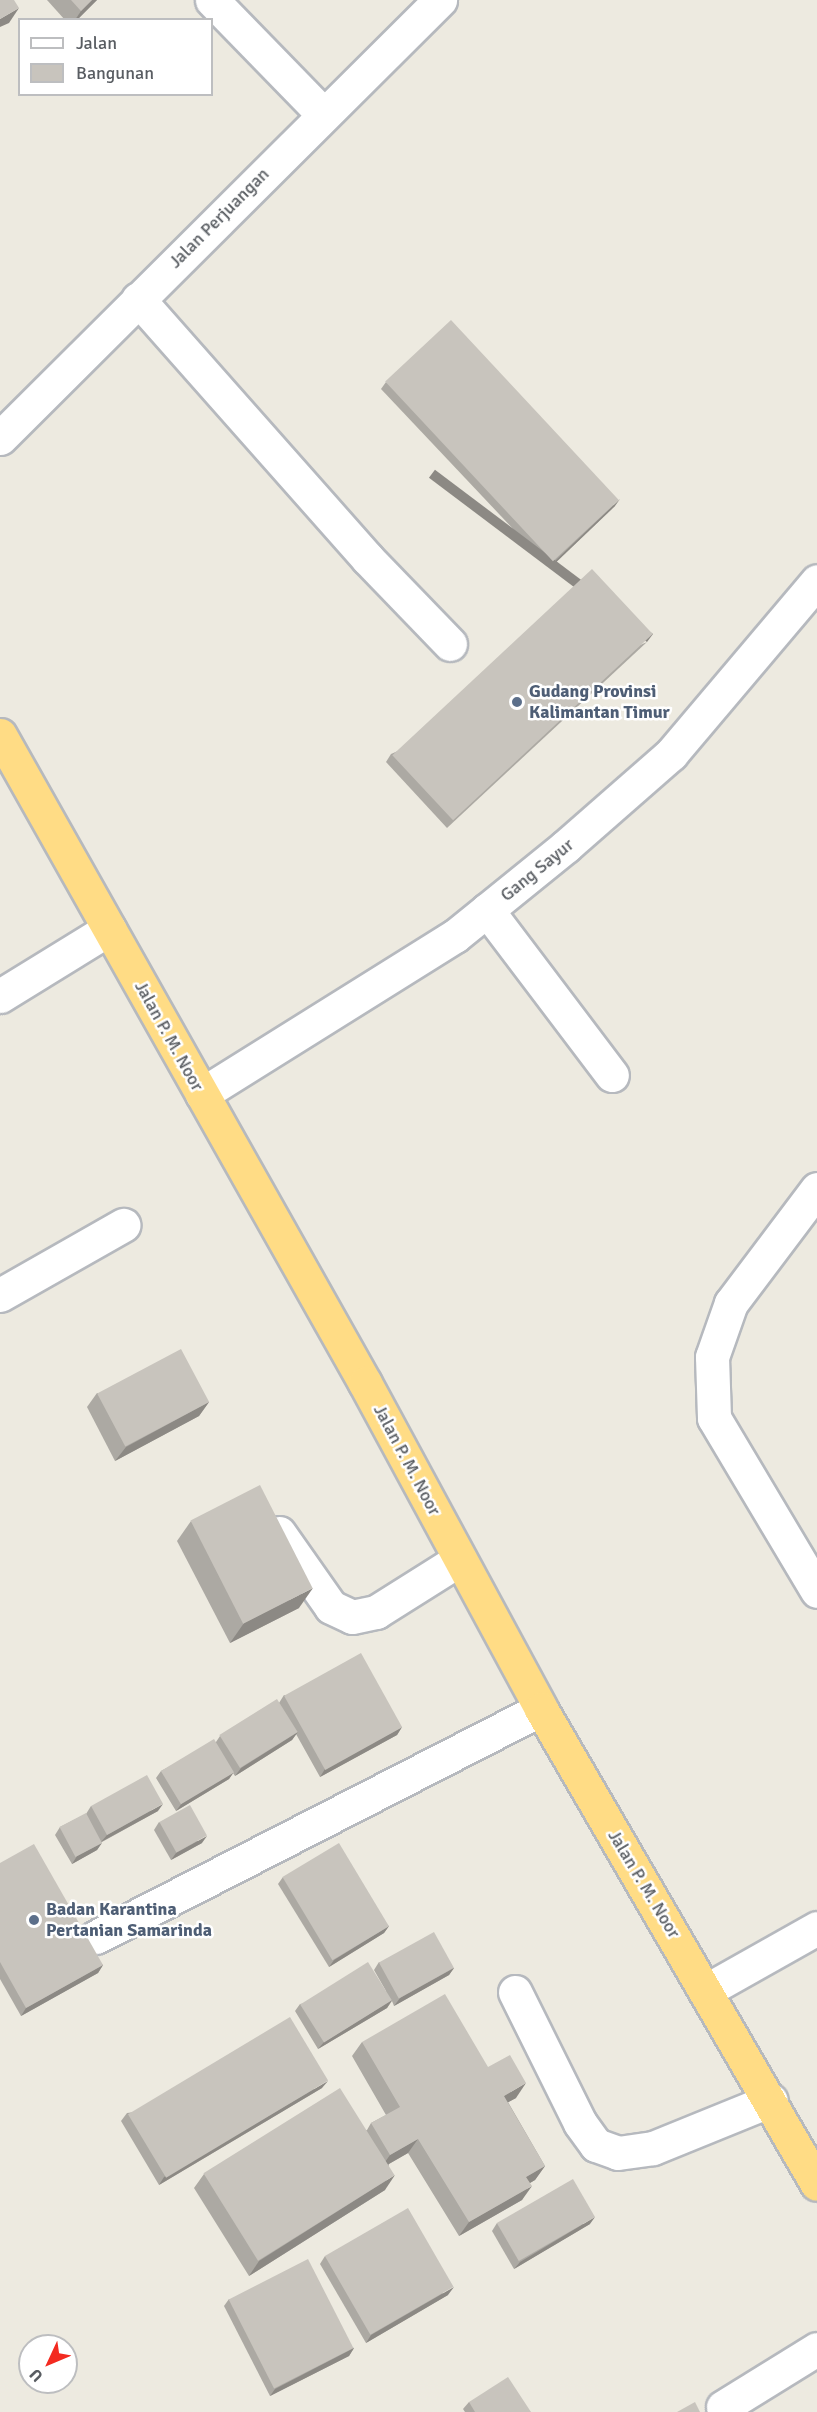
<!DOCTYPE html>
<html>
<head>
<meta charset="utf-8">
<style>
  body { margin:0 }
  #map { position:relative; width:817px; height:2412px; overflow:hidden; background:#edeae0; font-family:Signika,sans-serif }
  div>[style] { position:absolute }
  .roads { filter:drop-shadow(2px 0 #b6b9be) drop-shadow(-2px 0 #b6b9be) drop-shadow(0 2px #b6b9be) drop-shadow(0 -2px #b6b9be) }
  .minor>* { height:33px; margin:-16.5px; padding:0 16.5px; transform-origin:16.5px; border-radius:16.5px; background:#fff }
  .highway>* { height:33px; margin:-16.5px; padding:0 16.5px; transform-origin:16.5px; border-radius:16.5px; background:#ffdc85 }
  .wall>* { inset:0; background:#aca9a3 }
  .shaded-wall>* { inset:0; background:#8c8984; transform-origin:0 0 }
  .building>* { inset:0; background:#c8c4bd; transform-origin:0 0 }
  .dots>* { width:16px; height:16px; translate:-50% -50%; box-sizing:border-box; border:3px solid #fff; border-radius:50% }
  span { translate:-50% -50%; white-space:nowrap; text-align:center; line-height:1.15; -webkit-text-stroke:5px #fff; paint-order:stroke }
  .street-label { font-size:18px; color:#595d62 }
  .service-label { font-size:18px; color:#4e5e75; font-weight:700 }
  .left { translate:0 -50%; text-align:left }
  .legend { position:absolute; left:18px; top:18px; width:195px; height:78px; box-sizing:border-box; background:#fff; border:2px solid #bdbec0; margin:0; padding:8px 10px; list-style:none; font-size:18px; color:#595d62 }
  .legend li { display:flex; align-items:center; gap:12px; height:30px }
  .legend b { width:30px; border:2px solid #bdbec0 }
  .north { position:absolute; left:18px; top:2334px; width:60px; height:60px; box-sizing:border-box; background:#fff; border:2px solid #bdbec0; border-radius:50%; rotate:226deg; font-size:16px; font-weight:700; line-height:24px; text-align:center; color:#595d62 }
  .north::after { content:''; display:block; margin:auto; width:21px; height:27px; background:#f32a20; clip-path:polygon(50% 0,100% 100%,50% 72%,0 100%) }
</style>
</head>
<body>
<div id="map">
  <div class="roads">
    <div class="minor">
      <div style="left:212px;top:0;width:159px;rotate:45.8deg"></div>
      <div style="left:138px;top:299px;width:347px;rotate:48.5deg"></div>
      <div style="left:368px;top:559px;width:118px;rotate:46deg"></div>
      <div style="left:0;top:438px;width:621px;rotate:-44.87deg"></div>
      <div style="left:487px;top:910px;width:207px;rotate:52.9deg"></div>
      <div style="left:0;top:996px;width:128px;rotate:-31.6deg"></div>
      <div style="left:202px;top:1094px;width:298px;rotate:-32deg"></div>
      <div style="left:455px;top:936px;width:143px;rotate:-39deg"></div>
      <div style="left:566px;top:846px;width:140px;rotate:-41.2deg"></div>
      <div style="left:671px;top:754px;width:226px;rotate:-49.8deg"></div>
      <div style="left:817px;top:1189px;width:143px;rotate:127deg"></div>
      <div style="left:731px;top:1303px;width:57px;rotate:109.4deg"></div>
      <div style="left:712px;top:1357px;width:61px;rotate:88.1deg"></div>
      <div style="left:714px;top:1418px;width:201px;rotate:59.2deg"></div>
      <div style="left:0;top:1295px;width:142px;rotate:-29.6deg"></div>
      <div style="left:279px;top:1533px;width:90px;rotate:54.9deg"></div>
      <div style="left:331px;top:1607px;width:23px;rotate:25deg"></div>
      <div style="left:352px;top:1617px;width:25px;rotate:-12deg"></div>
      <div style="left:376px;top:1612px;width:99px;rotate:-32.2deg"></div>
      <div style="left:96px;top:1937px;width:500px;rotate:-27.13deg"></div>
      <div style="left:707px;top:1990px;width:126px;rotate:-29.4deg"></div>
      <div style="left:515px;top:1992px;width:146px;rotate:63.6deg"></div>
      <div style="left:580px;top:2123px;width:27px;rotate:54deg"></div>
      <div style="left:596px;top:2145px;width:23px;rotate:20deg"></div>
      <div style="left:618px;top:2153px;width:35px;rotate:-8deg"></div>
      <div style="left:653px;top:2148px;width:127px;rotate:-22.1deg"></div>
      <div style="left:723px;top:2407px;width:110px;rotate:-31.7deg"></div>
    </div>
    <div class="highway">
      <div style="left:0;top:735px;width:744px;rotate:60.61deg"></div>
      <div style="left:365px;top:1383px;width:370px;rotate:61.6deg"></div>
      <div style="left:541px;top:1709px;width:549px;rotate:59.84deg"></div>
    </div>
  </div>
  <div class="wall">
    <div style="clip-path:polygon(47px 0,97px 0,77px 20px,65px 20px)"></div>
    <div style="clip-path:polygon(386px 382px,615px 506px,550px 568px,381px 389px)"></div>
    <div style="clip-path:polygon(647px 642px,447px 828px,386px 762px,391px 754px)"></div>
    <div style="clip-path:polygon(97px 1393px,209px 1402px,199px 1416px,115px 1461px,87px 1407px)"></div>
    <div style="clip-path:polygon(191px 1521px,299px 1608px,230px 1643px,177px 1541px)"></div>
    <div style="clip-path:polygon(284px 1695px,402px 1727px,397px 1735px,320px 1777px,296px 1734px,292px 1740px,235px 1776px,233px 1773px,229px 1779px,176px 1811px,156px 1778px,161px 1771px,216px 1742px,220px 1736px,279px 1703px)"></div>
    <div style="clip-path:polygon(91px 1806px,158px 1811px,102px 1842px,97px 1850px,72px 1864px,55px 1835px,60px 1827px,86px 1814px)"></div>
    <div style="clip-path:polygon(159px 1822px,202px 1843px,171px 1860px,154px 1830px)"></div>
    <div style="clip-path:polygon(0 1863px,103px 1965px,98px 1973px,21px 2016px,0 1979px)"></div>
    <div style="clip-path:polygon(283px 1877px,389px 1926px,384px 1933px,329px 1967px,278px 1884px)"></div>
    <div style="clip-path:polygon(379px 1962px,454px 1968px,449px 1975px,394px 2006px,392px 2001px,387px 2008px,318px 2049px,295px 2011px,300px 2004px,386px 1991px,374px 1970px)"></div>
    <div style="clip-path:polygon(362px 2042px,488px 2067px,516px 2098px,508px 2102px,545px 2166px,535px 2180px,530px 2183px,522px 2200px,459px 2236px,408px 2153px,389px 2164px,385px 2190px,249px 2276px,194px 2188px,204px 2174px,367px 2130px,371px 2123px,386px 2115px,352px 2056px)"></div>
    <div style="clip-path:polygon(322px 2088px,159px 2185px,121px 2121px,127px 2113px)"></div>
    <div style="clip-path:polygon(497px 2223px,590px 2224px,514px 2269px,492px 2231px)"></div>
    <div style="clip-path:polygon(325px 2256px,448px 2295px,366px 2343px,320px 2264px)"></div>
    <div style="clip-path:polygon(229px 2299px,354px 2348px,349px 2356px,270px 2396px,224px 2306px)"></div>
    <div style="clip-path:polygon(469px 2402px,531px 2412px,465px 2412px,463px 2409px)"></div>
  </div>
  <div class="shaded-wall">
    <div style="clip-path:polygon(92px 0,97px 0,77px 20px,75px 20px,81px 11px)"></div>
    <div style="clip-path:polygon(19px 8px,9px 23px,0 27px,0 19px)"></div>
    <div style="clip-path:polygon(620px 499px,615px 506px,550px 568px,556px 560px)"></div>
    <div style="left:653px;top:634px;width:10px;height:273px;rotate:127deg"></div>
    <div style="clip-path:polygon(209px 1402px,199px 1416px,115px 1461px,126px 1447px)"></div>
    <div style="clip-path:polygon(313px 1588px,299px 1608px,230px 1643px,244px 1623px)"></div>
    <div style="clip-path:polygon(402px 1727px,397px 1735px,320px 1777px,325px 1769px)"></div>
    <div style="clip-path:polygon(298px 1732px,292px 1740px,235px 1776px,241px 1768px)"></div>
    <div style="clip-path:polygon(234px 1772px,229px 1779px,176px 1811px,182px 1803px)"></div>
    <div style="clip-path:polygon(163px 1804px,158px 1811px,101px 1842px,107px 1835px)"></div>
    <div style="clip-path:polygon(207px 1836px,202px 1843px,171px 1860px,176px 1853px)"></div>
    <div style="clip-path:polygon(102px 1843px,97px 1850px,72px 1864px,77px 1856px)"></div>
    <div style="clip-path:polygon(389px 1926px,384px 1933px,329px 1967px,334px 1960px)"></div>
    <div style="clip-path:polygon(103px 1965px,98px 1973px,21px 2016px,26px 2008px)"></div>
    <div style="clip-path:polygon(454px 1968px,449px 1975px,394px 2006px,400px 1998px)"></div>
    <div style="clip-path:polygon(392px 2000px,387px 2008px,318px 2049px,324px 2042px)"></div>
    <div style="clip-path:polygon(328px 2081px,322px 2088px,159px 2185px,164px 2177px)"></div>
    <div style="clip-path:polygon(526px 2083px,516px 2098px,494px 2110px,504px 2096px)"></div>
    <div style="clip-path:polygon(418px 2139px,408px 2153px,380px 2169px,390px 2155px)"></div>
    <div style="clip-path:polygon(545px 2166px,535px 2180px,516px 2191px,526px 2177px)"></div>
    <div style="clip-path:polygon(395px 2175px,385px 2190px,249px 2276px,259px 2261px)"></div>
    <div style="clip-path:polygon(532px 2186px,522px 2200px,459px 2236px,469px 2222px)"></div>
    <div style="clip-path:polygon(595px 2217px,590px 2224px,514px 2269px,520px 2262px)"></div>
    <div style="clip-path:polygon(454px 2287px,448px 2295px,366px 2343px,371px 2335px)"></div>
    <div style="clip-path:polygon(354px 2348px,349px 2356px,270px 2396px,275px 2389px)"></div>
  </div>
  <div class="building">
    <div style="clip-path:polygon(0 0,14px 0,19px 8px,0 19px)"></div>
    <div style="clip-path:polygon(71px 0,92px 0,81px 11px)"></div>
    <div style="left:451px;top:320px;width:246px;height:90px;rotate:47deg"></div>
    <div style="left:592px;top:569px;width:89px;height:273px;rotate:47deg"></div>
    <div style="left:181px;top:1349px;width:60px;height:95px;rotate:62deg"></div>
    <div style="left:260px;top:1485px;width:116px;height:78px;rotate:63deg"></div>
    <div style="left:361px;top:1653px;width:85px;height:88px;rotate:61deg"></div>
    <div style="left:277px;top:1699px;width:39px;height:68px;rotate:58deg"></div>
    <div style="left:214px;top:1739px;width:39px;height:62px;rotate:59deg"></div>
    <div style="left:147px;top:1775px;width:33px;height:64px;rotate:61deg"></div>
    <div style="left:190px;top:1805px;width:35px;height:35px;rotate:61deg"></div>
    <div style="left:86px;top:1813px;width:34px;height:30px;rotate:62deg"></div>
    <div style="left:339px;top:1843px;width:97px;height:66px;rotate:59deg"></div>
    <div style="clip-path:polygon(34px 1844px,103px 1965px,26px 2008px,0 1962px,0 1863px)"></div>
    <div style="left:434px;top:1932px;width:41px;height:63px;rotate:61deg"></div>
    <div style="left:368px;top:1962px;width:45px;height:80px;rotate:58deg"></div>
    <div style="clip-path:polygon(445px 1994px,488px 2067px,510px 2055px,526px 2083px,504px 2096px,545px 2166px,526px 2177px,532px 2186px,469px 2222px,418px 2139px,390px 2155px,371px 2123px,400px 2107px,362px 2042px)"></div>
    <div style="left:290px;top:2017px;width:74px;height:189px;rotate:59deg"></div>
    <div style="left:340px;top:2088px;width:103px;height:161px;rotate:58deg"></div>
    <div style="left:573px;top:2179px;width:44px;height:88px;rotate:60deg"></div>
    <div style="left:408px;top:2208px;width:91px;height:96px;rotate:60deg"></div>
    <div style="left:308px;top:2259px;width:100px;height:89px;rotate:63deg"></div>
    <div style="clip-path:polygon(508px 2377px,531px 2412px,475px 2412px,469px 2402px)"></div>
    <div style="clip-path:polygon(695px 2402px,700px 2412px,677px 2412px)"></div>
  </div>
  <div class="dots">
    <div style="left:517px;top:702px;background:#5c6f8a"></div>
    <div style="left:34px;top:1920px;background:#5c6f8a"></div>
  </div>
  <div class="street-label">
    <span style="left:219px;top:218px;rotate:-45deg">Jalan Perjuangan</span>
    <span style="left:537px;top:870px;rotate:-39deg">Gang Sayur</span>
    <span style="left:169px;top:1036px;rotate:61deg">Jalan P. M. Noor</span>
    <span style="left:407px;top:1460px;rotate:62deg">Jalan P. M. Noor</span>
    <span style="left:644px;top:1884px;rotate:59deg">Jalan P. M. Noor</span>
  </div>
  <div class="service-label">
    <span class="left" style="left:529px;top:702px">Gudang Provinsi<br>Kalimantan Timur</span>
    <span class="left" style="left:46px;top:1920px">Badan Karantina<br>Pertanian Samarinda</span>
  </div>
  <ul class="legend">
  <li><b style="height:8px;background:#fff"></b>Jalan</li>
  <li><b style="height:16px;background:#c8c4bd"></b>Bangunan</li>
  </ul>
  <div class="north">U</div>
</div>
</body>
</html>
